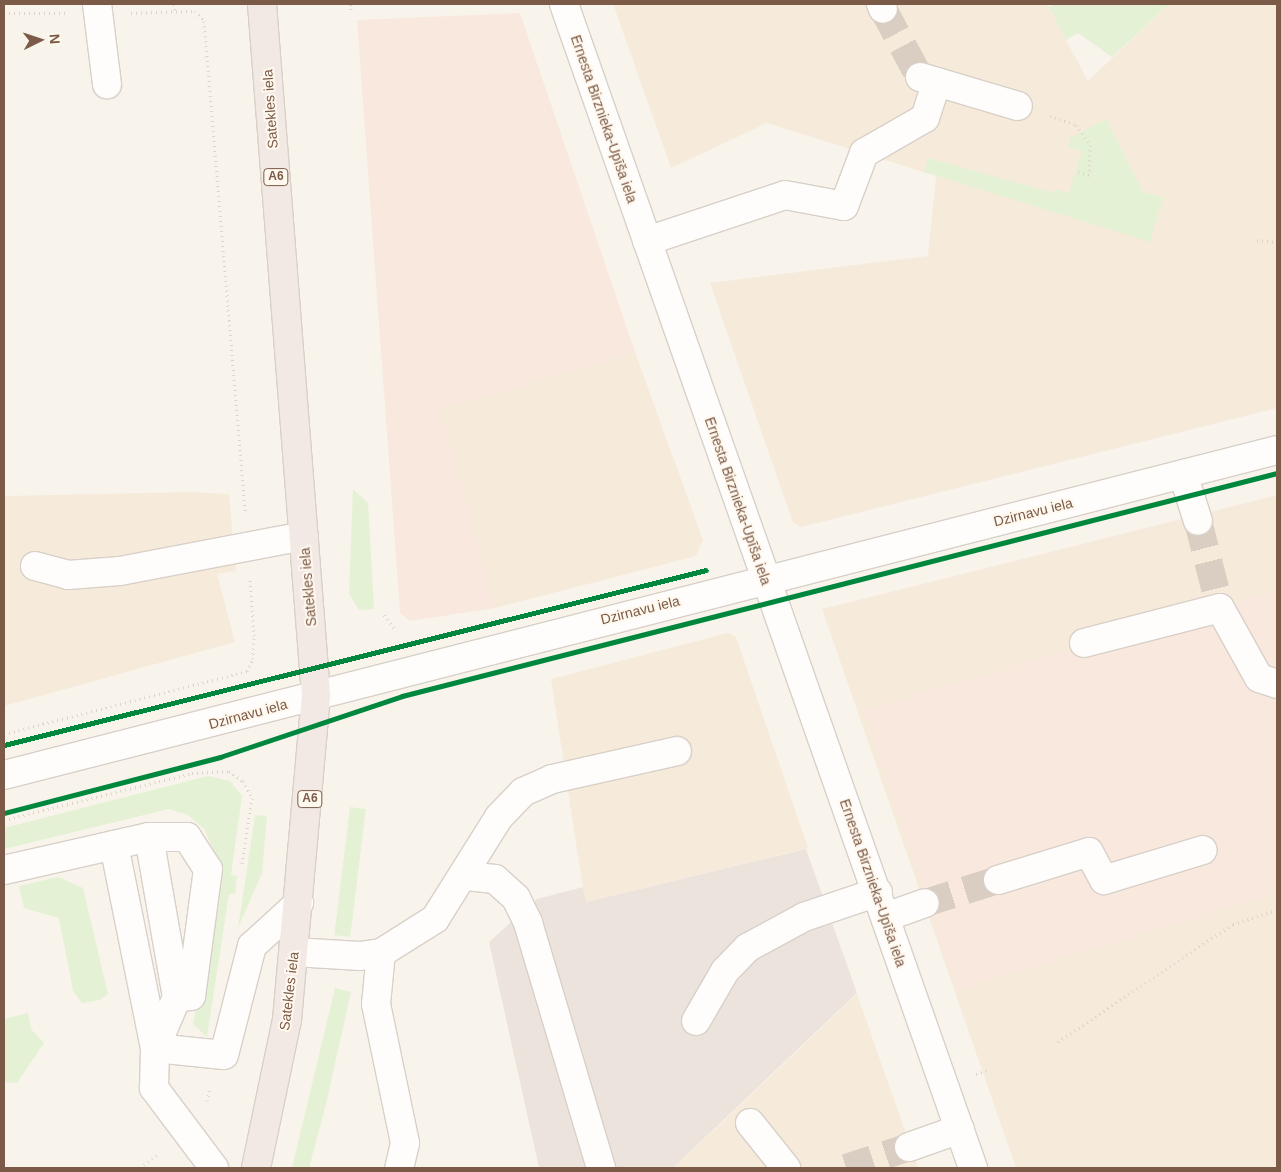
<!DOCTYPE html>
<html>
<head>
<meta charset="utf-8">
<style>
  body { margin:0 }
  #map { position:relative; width:1281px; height:1172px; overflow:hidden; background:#f9f4eb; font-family:Arial,sans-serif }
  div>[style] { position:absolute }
  .residential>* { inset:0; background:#f6eadb }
  .commercial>* { inset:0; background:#f9e8de }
  .industrial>* { inset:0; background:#ece4dc }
  .green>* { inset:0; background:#e4f1d4; transform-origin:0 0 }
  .minor-tunnel>* { height:28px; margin-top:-14px; transform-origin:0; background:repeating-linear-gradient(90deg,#dacec2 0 28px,transparent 0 42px) }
  .path>* { height:3px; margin-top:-1.5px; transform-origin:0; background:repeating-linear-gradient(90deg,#dcd3cc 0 1px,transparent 0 5px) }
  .roads { filter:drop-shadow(1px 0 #d8d0c8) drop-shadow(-1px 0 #d8d0c8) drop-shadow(0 1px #d8d0c8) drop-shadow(0 -1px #d8d0c8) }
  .minor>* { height:28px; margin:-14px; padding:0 14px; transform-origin:14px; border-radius:14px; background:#fefdfc }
  .highway>* { height:28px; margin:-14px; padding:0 14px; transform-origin:14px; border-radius:14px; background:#f2e9e4 }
  .cycleway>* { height:5px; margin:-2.5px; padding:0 2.5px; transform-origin:2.5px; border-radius:2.5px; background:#00873e }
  span { translate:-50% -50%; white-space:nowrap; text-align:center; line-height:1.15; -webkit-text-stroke:4px #fff8ee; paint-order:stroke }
  .shield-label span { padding:1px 4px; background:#fff8ee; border:1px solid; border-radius:4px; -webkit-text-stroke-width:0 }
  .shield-label { font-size:12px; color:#7b5a47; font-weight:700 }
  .street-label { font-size:14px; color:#7b5a47 }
  .frame { position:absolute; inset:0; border:5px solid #7b5a47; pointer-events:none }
  .north { position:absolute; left:15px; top:15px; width:50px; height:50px; -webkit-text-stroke:4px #fff8ee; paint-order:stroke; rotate:86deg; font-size:14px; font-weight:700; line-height:20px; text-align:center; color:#7b5a47 }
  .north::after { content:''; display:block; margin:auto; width:18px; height:22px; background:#7b5a47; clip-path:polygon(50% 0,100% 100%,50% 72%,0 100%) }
</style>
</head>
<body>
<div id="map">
  <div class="residential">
    <div style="clip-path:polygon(613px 4px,1047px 4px,1088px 81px,1169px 4px,1277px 4px,1277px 408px,801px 527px,793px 523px,710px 283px,928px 256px,936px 176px,767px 123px,671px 168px)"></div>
    <div style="clip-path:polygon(635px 352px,703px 540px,696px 556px,495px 608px,440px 410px)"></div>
    <div style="clip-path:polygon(194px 492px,229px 494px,236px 571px,217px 574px,235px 642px,4px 706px,4px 496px)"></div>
    <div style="clip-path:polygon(1277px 495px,1277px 1168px,1016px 1168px,822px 609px)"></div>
    <div style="clip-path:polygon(728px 633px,736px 637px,808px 848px,585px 902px,551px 679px)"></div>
    <div style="clip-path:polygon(857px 994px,918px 1168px,673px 1168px,713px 1131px)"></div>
  </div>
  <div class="commercial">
    <div style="clip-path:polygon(520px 13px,635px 352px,440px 410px,495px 608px,410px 621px,400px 613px,357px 20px)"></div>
    <div style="clip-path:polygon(1277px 590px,1277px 893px,956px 990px,864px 710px)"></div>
  </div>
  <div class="industrial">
    <div style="clip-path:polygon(806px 849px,857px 993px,673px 1168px,539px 1168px,489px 942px,537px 899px,583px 887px,586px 902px)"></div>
  </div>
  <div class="green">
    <div style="clip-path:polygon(1055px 4px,1169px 4px,1112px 57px,1078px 33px,1066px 40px,1049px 7px)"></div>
    <div style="clip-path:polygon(1106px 119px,1143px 192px,1163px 197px,1150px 242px,924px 172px,928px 158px,1054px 193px,1055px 189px,1069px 193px,1082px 151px,1068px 147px,1070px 138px)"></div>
    <div style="clip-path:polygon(353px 489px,368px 503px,374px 609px,359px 610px,349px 594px)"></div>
    <div style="clip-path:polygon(208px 776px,230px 781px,242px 796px,231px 875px,237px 876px,235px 894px,229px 894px,207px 1037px,193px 1024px,213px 929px,219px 866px,205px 830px,188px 815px,169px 809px,4px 849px,4px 828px)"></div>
    <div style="left:350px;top:807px;width:16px;height:129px;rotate:7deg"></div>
    <div style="clip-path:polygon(255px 815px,267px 816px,262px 873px,238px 928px)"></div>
    <div style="clip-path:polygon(58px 877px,83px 888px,108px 994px,100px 1000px,82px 1003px,73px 991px,59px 918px,24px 908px,19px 886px)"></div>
    <div style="clip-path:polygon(335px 988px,351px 992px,326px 1104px,309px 1168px,292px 1168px)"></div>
    <div style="clip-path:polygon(28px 1013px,31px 1029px,44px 1043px,17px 1083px,4px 1082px,4px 1019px)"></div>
  </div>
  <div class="minor-tunnel">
    <div style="left:883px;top:9px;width:76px;rotate:61.8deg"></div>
    <div style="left:1198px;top:521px;width:90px;rotate:75.8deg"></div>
    <div style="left:925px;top:903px;width:77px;rotate:-17.5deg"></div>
    <div style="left:846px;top:1168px;width:66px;rotate:-18.4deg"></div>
  </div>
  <div class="path">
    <div style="left:174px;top:4px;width:8px;rotate:83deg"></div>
    <div style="left:351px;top:4px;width:7px;rotate:90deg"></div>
    <div style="left:4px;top:13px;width:61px"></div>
    <div style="left:131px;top:13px;width:64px;rotate:-1.8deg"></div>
    <div style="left:195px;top:11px;width:13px;rotate:48deg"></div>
    <div style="left:204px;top:21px;width:494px;rotate:85.2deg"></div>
    <div style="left:1050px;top:116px;width:28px;rotate:19deg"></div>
    <div style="left:1076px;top:125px;width:24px;rotate:55deg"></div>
    <div style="left:1090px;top:145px;width:30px;rotate:92deg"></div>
    <div style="left:1089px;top:175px;width:14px;rotate:-163deg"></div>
    <div style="left:1257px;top:240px;width:20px;rotate:6deg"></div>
    <div style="left:384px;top:615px;width:20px;rotate:53deg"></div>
    <div style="left:4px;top:734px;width:251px;rotate:-14.5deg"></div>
    <div style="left:247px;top:671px;width:13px;rotate:-63deg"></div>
    <div style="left:253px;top:659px;width:23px;rotate:-88deg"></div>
    <div style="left:254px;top:636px;width:57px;rotate:-94deg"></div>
    <div style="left:4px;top:820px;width:194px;rotate:-14deg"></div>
    <div style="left:192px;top:773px;width:37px;rotate:-3deg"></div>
    <div style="left:229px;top:771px;width:17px;rotate:36deg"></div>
    <div style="left:243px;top:781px;width:19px;rotate:62deg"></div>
    <div style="left:252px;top:798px;width:67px;rotate:98.6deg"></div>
    <div style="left:1058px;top:1042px;width:211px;rotate:-34deg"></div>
    <div style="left:1233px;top:924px;width:46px;rotate:-17.7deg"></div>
    <div style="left:976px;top:1074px;width:12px;rotate:-20deg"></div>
    <div style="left:207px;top:1101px;width:14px;rotate:-78deg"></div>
    <div style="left:140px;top:1168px;width:25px;rotate:-37deg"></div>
  </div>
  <div class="roads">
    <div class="minor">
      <div style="left:97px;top:4px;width:81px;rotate:82.9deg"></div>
      <div style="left:564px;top:4px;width:1234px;rotate:70.64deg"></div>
      <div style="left:881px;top:4px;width:5px;rotate:68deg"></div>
      <div style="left:920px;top:77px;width:102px;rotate:16.5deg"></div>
      <div style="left:647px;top:241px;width:145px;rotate:-18.4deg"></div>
      <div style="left:785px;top:195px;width:60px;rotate:10.6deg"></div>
      <div style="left:844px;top:206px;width:57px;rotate:-69.3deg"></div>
      <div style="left:864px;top:153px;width:70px;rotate:-29.8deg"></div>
      <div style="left:925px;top:118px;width:38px;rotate:-72deg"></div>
      <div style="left:1183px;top:474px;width:49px;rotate:72.3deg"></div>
      <div style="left:35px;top:566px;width:34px;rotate:15deg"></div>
      <div style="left:68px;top:575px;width:52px;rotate:-4.4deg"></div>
      <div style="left:120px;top:571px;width:187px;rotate:-10.8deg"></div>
      <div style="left:1084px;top:643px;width:140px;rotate:-14.4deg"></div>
      <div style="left:1220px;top:608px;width:80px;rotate:60.9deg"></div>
      <div style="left:1259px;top:678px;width:19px;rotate:18deg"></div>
      <div style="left:4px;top:775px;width:1314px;rotate:-14.32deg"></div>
      <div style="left:149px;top:837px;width:162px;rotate:80.1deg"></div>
      <div style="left:177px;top:997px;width:56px;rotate:113.3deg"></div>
      <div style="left:114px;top:845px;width:207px;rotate:78.6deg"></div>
      <div style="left:155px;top:1048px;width:40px;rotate:91.4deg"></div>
      <div style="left:154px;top:1088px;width:100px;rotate:53.1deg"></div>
      <div style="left:4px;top:870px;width:149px;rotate:-12.8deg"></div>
      <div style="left:149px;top:837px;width:38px"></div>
      <div style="left:187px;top:837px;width:38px;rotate:57deg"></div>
      <div style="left:208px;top:869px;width:128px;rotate:97.6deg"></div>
      <div style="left:191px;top:996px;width:14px;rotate:176deg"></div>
      <div style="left:466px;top:876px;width:29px;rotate:6deg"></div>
      <div style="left:495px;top:879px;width:28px;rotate:42deg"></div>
      <div style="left:516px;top:898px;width:28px;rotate:64deg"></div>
      <div style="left:528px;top:923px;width:256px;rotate:73.4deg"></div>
      <div style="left:998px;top:880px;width:95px;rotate:-17.1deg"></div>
      <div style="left:1089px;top:852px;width:32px;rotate:62deg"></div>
      <div style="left:1104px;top:880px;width:103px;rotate:-16.9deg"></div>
      <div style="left:886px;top:917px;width:41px;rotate:-19.7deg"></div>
      <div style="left:294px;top:952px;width:66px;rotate:3.5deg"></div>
      <div style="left:360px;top:956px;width:21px;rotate:-8deg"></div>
      <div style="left:381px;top:953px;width:64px;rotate:-32.2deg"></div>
      <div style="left:435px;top:919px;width:120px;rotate:-57.9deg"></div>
      <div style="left:499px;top:817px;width:35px;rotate:-46deg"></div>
      <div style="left:523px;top:792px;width:32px;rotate:-24deg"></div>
      <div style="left:552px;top:779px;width:128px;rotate:-12.6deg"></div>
      <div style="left:381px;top:953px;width:51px;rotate:95.6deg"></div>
      <div style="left:376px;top:1004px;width:142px;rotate:78.2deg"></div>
      <div style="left:405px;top:1143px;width:26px;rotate:103deg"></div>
      <div style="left:696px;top:1021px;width:58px;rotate:-59.9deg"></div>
      <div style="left:725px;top:971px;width:32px;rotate:-46deg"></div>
      <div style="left:747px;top:948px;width:65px;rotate:-28.5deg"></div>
      <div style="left:804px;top:917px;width:78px;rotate:-18.7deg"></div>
      <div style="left:155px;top:1048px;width:69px;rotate:5.8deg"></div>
      <div style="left:224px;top:1055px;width:113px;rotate:-75.6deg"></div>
      <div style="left:252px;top:946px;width:64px;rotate:-42.5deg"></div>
      <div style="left:750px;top:1123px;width:58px;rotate:51.3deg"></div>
      <div style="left:909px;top:1147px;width:54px;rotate:-19.4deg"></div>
    </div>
    <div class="highway">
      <div style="left:256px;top:1168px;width:151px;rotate:-78.2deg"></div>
      <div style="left:287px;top:1020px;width:326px;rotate:-84.9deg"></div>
      <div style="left:316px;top:695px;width:693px;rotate:-94.47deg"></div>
    </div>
  </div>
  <div class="cycleway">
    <div style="left:4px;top:745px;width:723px;rotate:-14deg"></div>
    <div style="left:4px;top:813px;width:223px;rotate:-14.5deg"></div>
    <div style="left:220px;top:757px;width:192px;rotate:-18.5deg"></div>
    <div style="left:402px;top:696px;width:903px;rotate:-14.3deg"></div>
  </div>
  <div class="shield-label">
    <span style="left:276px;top:177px">A6</span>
    <span style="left:310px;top:799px">A6</span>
  </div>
  <div class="street-label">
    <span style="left:270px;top:109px;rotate:-94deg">Satekles iela</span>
    <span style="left:604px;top:119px;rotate:71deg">Ernesta Birznieka-Upīša iela</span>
    <span style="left:738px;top:501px;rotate:71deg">Ernesta Birznieka-Upīša iela</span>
    <span style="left:1033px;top:512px;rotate:-14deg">Dzirnavu iela</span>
    <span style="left:308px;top:587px;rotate:-95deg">Satekles iela</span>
    <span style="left:640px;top:610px;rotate:-14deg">Dzirnavu iela</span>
    <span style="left:248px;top:714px;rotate:-15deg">Dzirnavu iela</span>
    <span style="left:873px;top:883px;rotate:71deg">Ernesta Birznieka-Upīša iela</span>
    <span style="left:289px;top:991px;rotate:-83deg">Satekles iela</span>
  </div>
  <div class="frame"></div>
  <div class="north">N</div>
</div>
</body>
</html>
